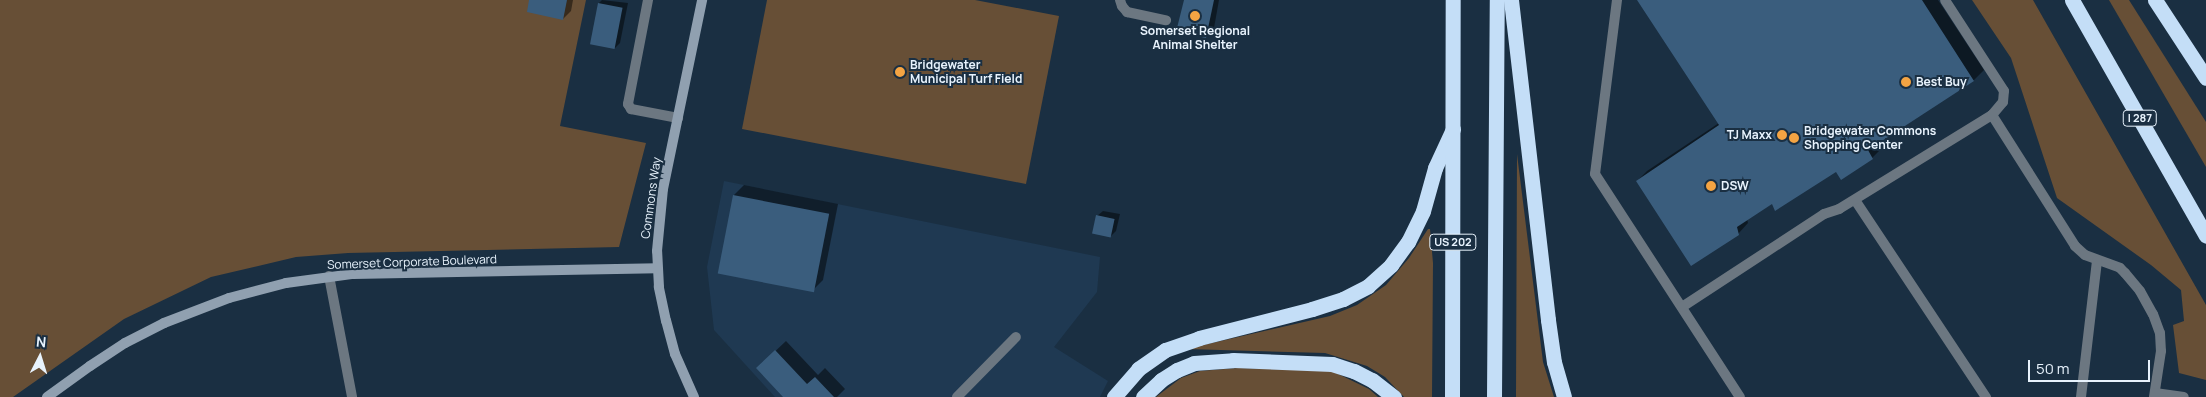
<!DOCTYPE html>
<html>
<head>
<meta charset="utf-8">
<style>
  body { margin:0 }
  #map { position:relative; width:2206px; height:397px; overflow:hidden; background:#1a2f42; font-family:Manrope,sans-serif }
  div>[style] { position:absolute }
  .built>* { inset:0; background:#1f3952 }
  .green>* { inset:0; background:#674f36 }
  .shadow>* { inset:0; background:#0007 }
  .building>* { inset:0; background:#3a5d7d; transform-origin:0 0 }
  .lane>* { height:10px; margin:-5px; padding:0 5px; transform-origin:5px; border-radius:5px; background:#6c7781 }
  .secondary>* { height:10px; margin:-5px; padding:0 5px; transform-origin:5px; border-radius:5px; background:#90a0b0 }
  .highway>* { height:15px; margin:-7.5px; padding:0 7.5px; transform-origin:7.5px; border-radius:7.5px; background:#c4def7 }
  .dots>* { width:14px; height:14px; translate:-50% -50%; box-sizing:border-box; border:2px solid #1a2f42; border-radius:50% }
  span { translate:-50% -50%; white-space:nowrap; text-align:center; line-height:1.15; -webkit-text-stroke:4px #1a2f42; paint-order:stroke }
  .shield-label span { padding:1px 4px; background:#1a2f42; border:1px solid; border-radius:4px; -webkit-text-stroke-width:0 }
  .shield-label { font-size:11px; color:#e8f3fd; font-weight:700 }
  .poi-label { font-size:12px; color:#e8f3fd; font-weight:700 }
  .left { translate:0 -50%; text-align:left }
  .right { translate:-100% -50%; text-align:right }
  .street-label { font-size:12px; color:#e8f3fd }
  .north { position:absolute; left:15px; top:332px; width:50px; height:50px; -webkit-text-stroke:4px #1a2f42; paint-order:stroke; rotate:5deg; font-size:14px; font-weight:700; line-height:20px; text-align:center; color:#e8f3fd }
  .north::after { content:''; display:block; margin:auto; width:18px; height:22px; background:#e8f3fd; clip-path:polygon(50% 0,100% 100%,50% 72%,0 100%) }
  .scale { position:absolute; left:2028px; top:360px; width:122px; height:22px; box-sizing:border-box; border:2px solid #e8f3fd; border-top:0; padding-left:6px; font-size:15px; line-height:18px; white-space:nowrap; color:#e8f3fd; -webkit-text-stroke:4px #1a2f42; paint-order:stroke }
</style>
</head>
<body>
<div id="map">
  <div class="built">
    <div style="clip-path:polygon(724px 181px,1100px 257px,1097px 292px,1054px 347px,1108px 381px,1100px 397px,775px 397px,714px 330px,707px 267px)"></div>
  </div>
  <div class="green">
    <div style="clip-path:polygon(0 0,586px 0,560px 126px,646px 143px,619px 247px,348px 253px,296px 257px,211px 277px,124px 319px,13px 397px,0 397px)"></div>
    <div style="clip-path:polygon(767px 0,975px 0,1059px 16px,1026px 184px,742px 129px)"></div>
    <div style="clip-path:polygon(1972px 0,2033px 0,2206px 305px,2206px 380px,2179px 373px,2173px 325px,2184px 321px,2181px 290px,2151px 265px,2057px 198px,2011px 58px)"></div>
    <div style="clip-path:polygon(2109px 0,2129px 0,2206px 122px,2206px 167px)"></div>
    <div style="clip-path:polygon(1517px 154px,1543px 362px,1554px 397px,1516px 397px)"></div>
    <div style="clip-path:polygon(1428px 229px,1430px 229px,1433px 263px,1432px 397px,1404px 397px,1385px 377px,1367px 366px,1325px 353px,1186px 349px,1330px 316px,1357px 305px,1386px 285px,1409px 258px)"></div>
    <div style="clip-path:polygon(1238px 368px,1332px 371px,1369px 389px,1378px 397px,1156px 397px,1181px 378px,1200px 371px)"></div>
  </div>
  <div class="shadow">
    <div style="clip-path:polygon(531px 0,573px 0,571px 11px,563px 19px)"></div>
    <div style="clip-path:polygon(602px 0,628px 3px,620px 43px,615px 48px,599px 3px)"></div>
    <div style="clip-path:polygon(1185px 0,1219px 0,1214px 28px,1206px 36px)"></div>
    <div style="clip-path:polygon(1639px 0,1938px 0,1984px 70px,1974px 80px,1879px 142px,1882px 148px,1872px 158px,1836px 170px,1772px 202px,1747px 219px,1748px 223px,1738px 234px,1637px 181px,1647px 171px,1719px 123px)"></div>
    <div style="clip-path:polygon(744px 185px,838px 204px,823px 280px,813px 290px,719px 272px,734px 195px)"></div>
    <div style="clip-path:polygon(1103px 211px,1120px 214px,1116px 231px,1111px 236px,1097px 216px)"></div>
    <div style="clip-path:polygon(786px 341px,818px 375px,825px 368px,845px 389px,837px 397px,784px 397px,768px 358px)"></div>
  </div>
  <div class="building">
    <div style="clip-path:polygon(529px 0,567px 0,563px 20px,527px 12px)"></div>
    <div style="clip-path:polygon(1184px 0,1214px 0,1206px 38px,1176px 32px)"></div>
    <div style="clip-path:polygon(1637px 0,1922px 0,1974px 81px,1868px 150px,1873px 159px,1841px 180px,1836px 172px,1775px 211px,1772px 204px,1737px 227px,1739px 235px,1691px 266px,1636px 181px,1719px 125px)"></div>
    <div style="left:598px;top:3px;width:25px;height:42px;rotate:11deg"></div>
    <div style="left:733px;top:195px;width:98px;height:80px;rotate:11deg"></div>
    <div style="left:1096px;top:215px;width:19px;height:19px;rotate:12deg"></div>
    <div style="clip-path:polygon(775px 350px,807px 384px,815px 377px,834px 397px,783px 397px,756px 368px)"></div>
  </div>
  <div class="lane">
    <div style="left:648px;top:0;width:106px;rotate:100.9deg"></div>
    <div style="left:628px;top:104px;width:6px;rotate:59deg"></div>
    <div style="left:631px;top:109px;width:48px;rotate:10.8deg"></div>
    <div style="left:1120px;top:0;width:6px;rotate:72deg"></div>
    <div style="left:1122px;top:6px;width:8px;rotate:50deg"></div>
    <div style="left:1127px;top:12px;width:40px;rotate:12deg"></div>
    <div style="left:1617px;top:0;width:175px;rotate:97.2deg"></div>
    <div style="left:1595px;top:174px;width:266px;rotate:57deg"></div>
    <div style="left:1992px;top:115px;width:155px;rotate:57.6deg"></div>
    <div style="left:2075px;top:246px;width:13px;rotate:42deg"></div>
    <div style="left:2085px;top:255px;width:37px;rotate:20deg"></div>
    <div style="left:2120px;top:268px;width:7px;rotate:45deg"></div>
    <div style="left:2125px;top:273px;width:23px;rotate:50deg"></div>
    <div style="left:2140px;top:291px;width:26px;rotate:61deg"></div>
    <div style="left:2153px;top:314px;width:20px;rotate:70deg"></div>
    <div style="left:2160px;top:333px;width:18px;rotate:87deg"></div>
    <div style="left:2161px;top:351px;width:47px;rotate:98.7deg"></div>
    <div style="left:1855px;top:200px;width:237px;rotate:56.4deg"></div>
    <div style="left:329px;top:276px;width:123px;rotate:79.2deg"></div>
    <div style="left:1682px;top:307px;width:170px;rotate:-33.2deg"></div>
    <div style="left:1824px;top:214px;width:16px;rotate:-18deg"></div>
    <div style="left:1839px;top:209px;width:180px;rotate:-31.6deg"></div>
    <div style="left:1992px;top:115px;width:17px;rotate:-50deg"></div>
    <div style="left:2003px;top:102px;width:11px;rotate:-85deg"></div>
    <div style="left:2004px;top:91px;width:108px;rotate:-123deg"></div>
    <div style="left:2155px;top:393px;width:29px;rotate:8deg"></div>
    <div style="left:957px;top:397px;width:84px;rotate:-45.5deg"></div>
    <div style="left:2081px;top:397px;width:137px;rotate:-83.3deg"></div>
  </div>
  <div class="secondary">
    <div style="left:47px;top:397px;width:53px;rotate:-35.8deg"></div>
    <div style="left:90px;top:366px;width:42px;rotate:-33.3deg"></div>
    <div style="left:125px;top:343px;width:44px;rotate:-27.1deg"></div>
    <div style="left:164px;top:323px;width:70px;rotate:-21deg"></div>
    <div style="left:229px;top:298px;width:59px;rotate:-14.7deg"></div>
    <div style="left:286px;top:283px;width:68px;rotate:-7.7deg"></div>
    <div style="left:353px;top:274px;width:304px;rotate:-1.1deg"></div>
    <div style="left:694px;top:397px;width:47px;rotate:-113.8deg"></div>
    <div style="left:675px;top:354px;width:34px;rotate:-105deg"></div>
    <div style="left:666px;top:321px;width:35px;rotate:-102deg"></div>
    <div style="left:659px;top:287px;width:36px;rotate:-93deg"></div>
    <div style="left:657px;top:251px;width:62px;rotate:-84.5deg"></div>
    <div style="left:663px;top:189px;width:193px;rotate:-78.3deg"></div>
  </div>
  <div class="highway">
    <div style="left:1511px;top:0;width:322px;rotate:83.4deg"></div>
    <div style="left:1548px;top:320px;width:42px;rotate:81.9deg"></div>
    <div style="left:1554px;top:362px;width:36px;rotate:74deg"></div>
    <div style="left:2072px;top:0;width:271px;rotate:60.4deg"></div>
    <div style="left:2155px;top:0;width:93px;rotate:56.8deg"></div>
    <div style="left:1114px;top:397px;width:37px;rotate:-49deg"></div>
    <div style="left:1138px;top:369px;width:33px;rotate:-35deg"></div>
    <div style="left:1165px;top:350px;width:36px;rotate:-19deg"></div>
    <div style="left:1199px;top:338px;width:117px;rotate:-14.4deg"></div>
    <div style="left:1312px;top:309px;width:33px;rotate:-18deg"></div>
    <div style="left:1343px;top:299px;width:28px;rotate:-27deg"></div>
    <div style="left:1368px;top:286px;width:31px;rotate:-42deg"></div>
    <div style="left:1391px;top:265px;width:29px;rotate:-54deg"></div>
    <div style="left:1408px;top:242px;width:34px;rotate:-64deg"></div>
    <div style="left:1423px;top:211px;width:45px;rotate:-74.4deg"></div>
    <div style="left:1435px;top:168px;width:43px;rotate:-65.2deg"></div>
    <div style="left:1143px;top:397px;width:25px;rotate:-43deg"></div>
    <div style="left:1161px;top:380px;width:19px;rotate:-32deg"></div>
    <div style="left:1177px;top:370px;width:18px;rotate:-22deg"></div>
    <div style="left:1194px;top:363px;width:39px;rotate:-4deg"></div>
    <div style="left:1233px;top:360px;width:99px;rotate:2.3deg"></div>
    <div style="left:1332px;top:364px;width:23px;rotate:18deg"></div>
    <div style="left:1354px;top:371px;width:20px;rotate:27deg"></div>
    <div style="left:1372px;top:380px;width:28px;rotate:38deg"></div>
    <div style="left:1452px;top:397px;width:397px;rotate:-89.9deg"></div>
    <div style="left:1494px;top:397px;width:397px;rotate:-89.6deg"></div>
  </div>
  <div class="dots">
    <div style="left:1195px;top:16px;background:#f4a443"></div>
    <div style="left:900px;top:72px;background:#f4a443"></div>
    <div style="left:1906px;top:82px;background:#f4a443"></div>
    <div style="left:1782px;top:135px;background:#f4a443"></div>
    <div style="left:1794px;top:138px;background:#f4a443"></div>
    <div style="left:1711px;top:186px;background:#f4a443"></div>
  </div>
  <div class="shield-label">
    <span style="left:2140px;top:118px">I 287</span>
    <span style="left:1453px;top:242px">US 202</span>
  </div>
  <div class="poi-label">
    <span style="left:1195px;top:38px">Somerset Regional<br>Animal Shelter</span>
    <span class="left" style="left:910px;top:72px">Bridgewater<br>Municipal Turf Field</span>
    <span class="left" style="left:1916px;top:82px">Best Buy</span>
    <span class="left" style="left:1804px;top:138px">Bridgewater Commons<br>Shopping Center</span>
    <span class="right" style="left:1772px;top:135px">TJ Maxx</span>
    <span class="left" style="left:1721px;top:186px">DSW</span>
  </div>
  <div class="street-label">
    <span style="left:651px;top:198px;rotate:-82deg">Commons Way</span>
    <span style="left:412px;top:262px;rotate:-2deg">Somerset Corporate Boulevard</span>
  </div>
  <div class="north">N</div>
  <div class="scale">50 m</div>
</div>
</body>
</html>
